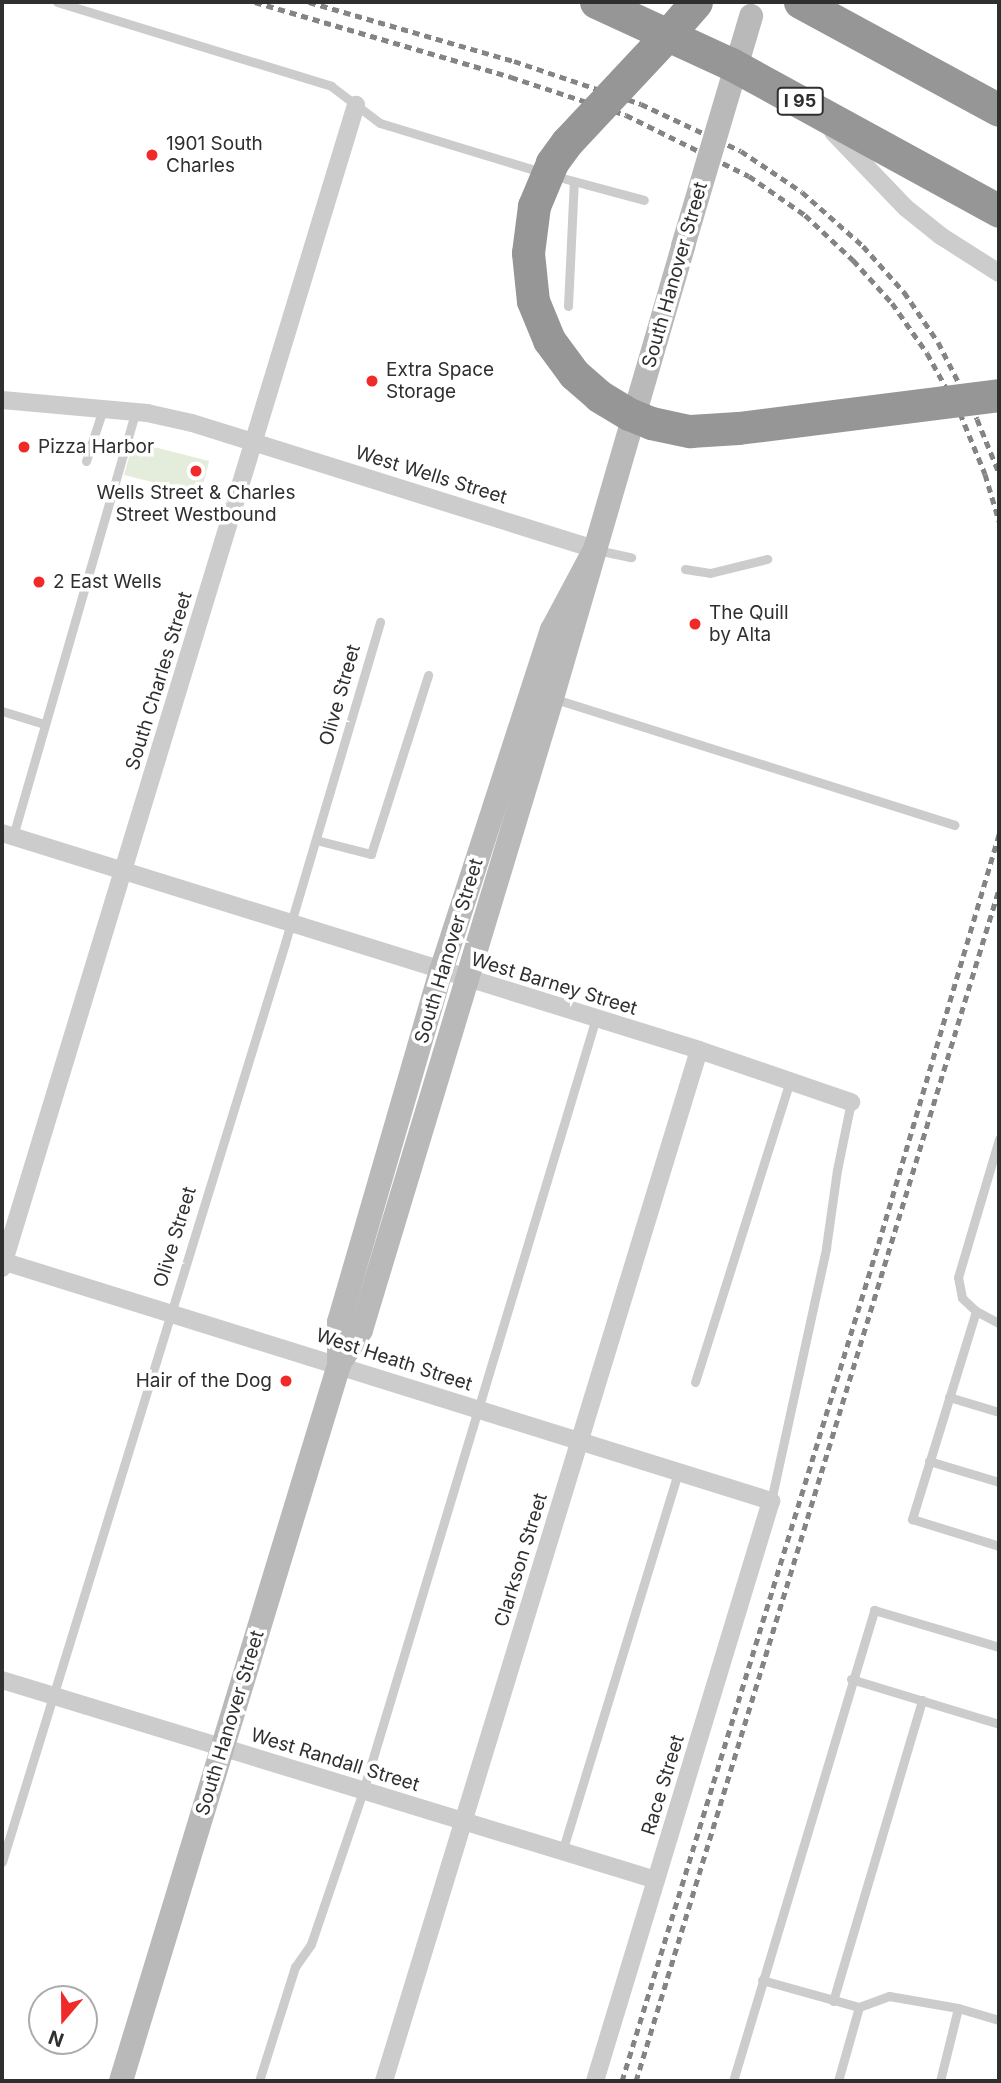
<!DOCTYPE html>
<html>
<head>
<meta charset="utf-8">
<style>
  body { margin:0 }
  #map { position:relative; width:1001px; height:2083px; overflow:hidden; background:#fff; font-family:Inter,sans-serif }
  div>[style] { position:absolute }
  .green>* { inset:0; background:#e4eddc }
  .service>* { height:9px; margin:-4.5px; padding:0 4.5px; transform-origin:4.5px; border-radius:4.5px; background:#ccc }
  .minor>* { height:18px; margin:-9px; padding:0 9px; transform-origin:9px; border-radius:9px; background:#ccc }
  .secondary>* { height:24px; margin:-12px; padding:0 12px; transform-origin:12px; border-radius:12px; background:#b9b9b9 }
  .motorway>* { height:33px; margin:-16.5px; padding:0 16.5px; transform-origin:16.5px; border-radius:16.5px; background:#969696 }
  .rail>* { height:5px; margin-top:-2.5px; transform-origin:0; background:repeating-linear-gradient(90deg,#848484 0 7px,transparent 0 12px) }
  .secondary-bridge>* { height:24px; margin:-12px; padding:0 12px; transform-origin:12px; border-radius:12px; background:#b9b9b9 }
  .motorway-bridge>* { height:33px; margin:-16.5px; padding:0 16.5px; transform-origin:16.5px; border-radius:16.5px; background:#969696 }
  .dots>* { width:19px; height:19px; translate:-50% -50%; box-sizing:border-box; border:4px solid #fff; border-radius:50% }
  span { translate:-50% -50%; white-space:nowrap; text-align:center; line-height:1.15; -webkit-text-stroke:7px #fff; paint-order:stroke }
  .shield-label span { padding:2px 5px; background:#fff; border:2px solid; border-radius:5px; -webkit-text-stroke-width:0 }
  .shield-label { font-size:18px; color:#2f2f2f; font-weight:700 }
  .poi-label { font-size:19px; color:#2f2f2f }
  .left { translate:0 -50%; text-align:left }
  .right { translate:-100% -50%; text-align:right }
  .street-label { font-size:19px; color:#2f2f2f }
  .frame { position:absolute; inset:0; border:4px solid #2f2f2f; pointer-events:none }
  .north { position:absolute; left:28px; top:1985px; width:70px; height:70px; box-sizing:border-box; background:#fff; border:2px solid #acacac; border-radius:50%; rotate:200deg; font-size:19px; font-weight:700; line-height:28px; text-align:center; color:#2f2f2f }
  .north::after { content:''; display:block; margin:auto; width:24px; height:32px; background:#ef2a28; clip-path:polygon(50% 0,100% 100%,50% 72%,0 100%) }
</style>
</head>
<body>
<div id="map">
  <div class="green">
    <div style="clip-path:polygon(150px 446px,209px 461px,201px 494px,124px 475px,132px 447px)"></div>
  </div>
  <div class="service">
    <div style="left:57px;top:2px;width:287px;rotate:17deg"></div>
    <div style="left:331px;top:86px;width:61px;rotate:37.1deg"></div>
    <div style="left:380px;top:123px;width:168px;rotate:16.9deg"></div>
    <div style="left:555px;top:176px;width:92px;rotate:15.1deg"></div>
    <div style="left:568px;top:306px;width:125px;rotate:-87.3deg"></div>
    <div style="left:86px;top:461px;width:55px;rotate:-71.9deg"></div>
    <div style="left:597px;top:550px;width:35px;rotate:12deg"></div>
    <div style="left:685px;top:569px;width:25px;rotate:9deg"></div>
    <div style="left:710px;top:573px;width:59px;rotate:-13.8deg"></div>
    <div style="left:552px;top:698px;width:422px;rotate:17.5deg"></div>
    <div style="left:2px;top:711px;width:44px;rotate:17.2deg"></div>
    <div style="left:13px;top:836px;width:441px;rotate:-73.9deg"></div>
    <div style="left:316px;top:840px;width:57px;rotate:14.3deg"></div>
    <div style="left:371px;top:854px;width:188px;rotate:-72.3deg"></div>
    <div style="left:999px;top:1139px;width:144px;rotate:106.5deg"></div>
    <div style="left:958px;top:1277px;width:21px;rotate:79deg"></div>
    <div style="left:962px;top:1298px;width:19px;rotate:43deg"></div>
    <div style="left:976px;top:1311px;width:26px;rotate:28deg"></div>
    <div style="left:976px;top:1311px;width:218px;rotate:107.1deg"></div>
    <div style="left:912px;top:1519px;width:91px;rotate:17.2deg"></div>
    <div style="left:695px;top:1382px;width:317px;rotate:-72.5deg"></div>
    <div style="left:949px;top:1397px;width:52px;rotate:16.7deg"></div>
    <div style="left:929px;top:1461px;width:73px;rotate:16.7deg"></div>
    <div style="left:771px;top:1501px;width:259px;rotate:-77.7deg"></div>
    <div style="left:826px;top:1248px;width:79px;rotate:-82deg"></div>
    <div style="left:837px;top:1170px;width:69px;rotate:-78.4deg"></div>
    <div style="left:851px;top:1679px;width:155px;rotate:16.9deg"></div>
    <div style="left:562px;top:1852px;width:397px;rotate:-73deg"></div>
    <div style="left:2px;top:1862px;width:962px;rotate:-72.88deg"></div>
    <div style="left:285px;top:943px;width:335px;rotate:-73.5deg"></div>
    <div style="left:762px;top:1980px;width:101px;rotate:15.6deg"></div>
    <div style="left:859px;top:2007px;width:32px;rotate:-20deg"></div>
    <div style="left:889px;top:1996px;width:70px;rotate:9.9deg"></div>
    <div style="left:833px;top:2001px;width:314px;rotate:-73.5deg"></div>
    <div style="left:259px;top:2081px;width:120px;rotate:-72.5deg"></div>
    <div style="left:295px;top:1967px;width:28px;rotate:-55deg"></div>
    <div style="left:311px;top:1944px;width:162px;rotate:-71.2deg"></div>
    <div style="left:363px;top:1791px;width:807px;rotate:-73.23deg"></div>
    <div style="left:733px;top:2081px;width:492px;rotate:-73.3deg"></div>
    <div style="left:874px;top:1610px;width:130px;rotate:16.5deg"></div>
    <div style="left:838px;top:2081px;width:77px;rotate:-74.2deg"></div>
    <div style="left:940px;top:2081px;width:75px;rotate:-76.1deg"></div>
    <div style="left:958px;top:2008px;width:43px;rotate:16.3deg"></div>
  </div>
  <div class="minor">
    <div style="left:833px;top:132px;width:105px;rotate:46.2deg"></div>
    <div style="left:906px;top:208px;width:45px;rotate:38.7deg"></div>
    <div style="left:941px;top:236px;width:69px;rotate:32.5deg"></div>
    <div style="left:2px;top:400px;width:146px;rotate:5.1deg"></div>
    <div style="left:147px;top:413px;width:46px;rotate:12.5deg"></div>
    <div style="left:192px;top:423px;width:422px;rotate:17.4deg"></div>
    <div style="left:2px;top:833px;width:730px;rotate:17.29deg"></div>
    <div style="left:699px;top:1050px;width:161px;rotate:18.9deg"></div>
    <div style="left:2px;top:1261px;width:806px;rotate:17.33deg"></div>
    <div style="left:771px;top:1501px;width:606px;rotate:106.88deg"></div>
    <div style="left:2px;top:1268px;width:1216px;rotate:-73.07deg"></div>
    <div style="left:2px;top:1680px;width:684px;rotate:17deg"></div>
    <div style="left:384px;top:2081px;width:1078px;rotate:-73.01deg"></div>
  </div>
  <div class="secondary">
    <div style="left:339px;top:1364px;width:40px;rotate:-57.1deg"></div>
    <div style="left:361px;top:1330px;width:660px;rotate:-73.18deg"></div>
    <div style="left:552px;top:698px;width:471px;rotate:-73.8deg"></div>
    <div style="left:121px;top:2081px;width:748px;rotate:-73.07deg"></div>
    <div style="left:339px;top:1365px;width:43px;rotate:-90deg"></div>
    <div style="left:339px;top:1322px;width:366px;rotate:-73.8deg"></div>
    <div style="left:441px;top:971px;width:359px;rotate:-72deg"></div>
    <div style="left:552px;top:630px;width:92px;rotate:-62deg"></div>
  </div>
  <div class="motorway">
    <div style="left:800px;top:2px;width:226px;rotate:28.5deg"></div>
    <div style="left:671px;top:31px;width:38px;rotate:-49deg"></div>
  </div>
  <div class="rail">
    <div style="left:255px;top:2px;width:267px;rotate:16.3deg"></div>
    <div style="left:511px;top:77px;width:121px;rotate:18.3deg"></div>
    <div style="left:626px;top:115px;width:137px;rotate:26.4deg"></div>
    <div style="left:749px;top:176px;width:68px;rotate:34.9deg"></div>
    <div style="left:805px;top:215px;width:66px;rotate:43.2deg"></div>
    <div style="left:853px;top:260px;width:58px;rotate:47.8deg"></div>
    <div style="left:892px;top:303px;width:61px;rotate:55deg"></div>
    <div style="left:927px;top:353px;width:68px;rotate:61.2deg"></div>
    <div style="left:960px;top:413px;width:66px;rotate:67.7deg"></div>
    <div style="left:985px;top:474px;width:49px;rotate:73.4deg"></div>
    <div style="left:309px;top:2px;width:213px;rotate:16.1deg"></div>
    <div style="left:514px;top:61px;width:134px;rotate:18.7deg"></div>
    <div style="left:641px;top:104px;width:110px;rotate:25.2deg"></div>
    <div style="left:741px;top:151px;width:73px;rotate:33.9deg"></div>
    <div style="left:802px;top:192px;width:81px;rotate:41.5deg"></div>
    <div style="left:863px;top:246px;width:62px;rotate:48.3deg"></div>
    <div style="left:904px;top:292px;width:60px;rotate:55.8deg"></div>
    <div style="left:938px;top:342px;width:86px;rotate:63.1deg"></div>
    <div style="left:977px;top:419px;width:58px;rotate:67.8deg"></div>
    <div style="left:622px;top:2081px;width:888px;rotate:-72.97deg"></div>
    <div style="left:882px;top:1232px;width:415px;rotate:-73.6deg"></div>
    <div style="left:636px;top:2081px;width:1246px;rotate:-73.06deg"></div>
  </div>
  <div class="secondary-bridge">
    <div style="left:683px;top:246px;width:240px;rotate:-73.5deg"></div>
  </div>
  <div class="motorway-bridge">
    <div style="left:596px;top:2px;width:149px;rotate:24.7deg"></div>
    <div style="left:731px;top:64px;width:306px;rotate:28.7deg"></div>
    <div style="left:671px;top:31px;width:152px;rotate:133.1deg"></div>
    <div style="left:567px;top:142px;width:26px;rotate:126deg"></div>
    <div style="left:552px;top:163px;width:47px;rotate:112.7deg"></div>
    <div style="left:534px;top:206px;width:47px;rotate:97.3deg"></div>
    <div style="left:528px;top:253px;width:48px;rotate:84.1deg"></div>
    <div style="left:533px;top:301px;width:42px;rotate:67.7deg"></div>
    <div style="left:549px;top:340px;width:42px;rotate:53.7deg"></div>
    <div style="left:574px;top:374px;width:33px;rotate:41deg"></div>
    <div style="left:599px;top:396px;width:35px;rotate:31deg"></div>
    <div style="left:629px;top:414px;width:24px;rotate:22deg"></div>
    <div style="left:651px;top:423px;width:40px;rotate:12deg"></div>
    <div style="left:690px;top:431px;width:48px;rotate:-3.6deg"></div>
    <div style="left:738px;top:428px;width:263px;rotate:-7.2deg"></div>
  </div>
  <div class="dots">
    <div style="left:152px;top:155px;background:#ef2a28"></div>
    <div style="left:372px;top:381px;background:#ef2a28"></div>
    <div style="left:24px;top:447px;background:#ef2a28"></div>
    <div style="left:196px;top:471px;background:#ef2a28"></div>
    <div style="left:39px;top:582px;background:#ef2a28"></div>
    <div style="left:695px;top:624px;background:#ef2a28"></div>
    <div style="left:286px;top:1381px;background:#ef2a28"></div>
  </div>
  <div class="shield-label">
    <span style="left:800px;top:101px">I 95</span>
  </div>
  <div class="poi-label">
    <span class="left" style="left:166px;top:155px">1901 South<br>Charles</span>
    <span class="left" style="left:386px;top:381px">Extra Space<br>Storage</span>
    <span class="left" style="left:38px;top:447px">Pizza Harbor</span>
    <span style="left:196px;top:504px">Wells Street &amp; Charles<br>Street Westbound</span>
    <span class="left" style="left:53px;top:582px">2 East Wells</span>
    <span class="left" style="left:709px;top:624px">The Quill<br>by Alta</span>
    <span class="right" style="left:272px;top:1381px">Hair of the Dog</span>
  </div>
  <div class="street-label">
    <span style="left:675px;top:275px;rotate:-74deg">South Hanover Street</span>
    <span style="left:431px;top:475px;rotate:17deg">West Wells Street</span>
    <span style="left:159px;top:681px;rotate:-73deg">South Charles Street</span>
    <span style="left:340px;top:695px;rotate:-74deg">Olive Street</span>
    <span style="left:449px;top:951px;rotate:-73deg">South Hanover Street</span>
    <span style="left:554px;top:984px;rotate:17deg">West Barney Street</span>
    <span style="left:175px;top:1237px;rotate:-73deg">Olive Street</span>
    <span style="left:394px;top:1360px;rotate:18deg">West Heath Street</span>
    <span style="left:521px;top:1560px;rotate:-73deg">Clarkson Street</span>
    <span style="left:230px;top:1723px;rotate:-73deg">South Hanover Street</span>
    <span style="left:335px;top:1760px;rotate:17deg">West Randall Street</span>
    <span style="left:663px;top:1785px;rotate:-73deg">Race Street</span>
  </div>
  <div class="frame"></div>
  <div class="north">N</div>
</div>
</body>
</html>
